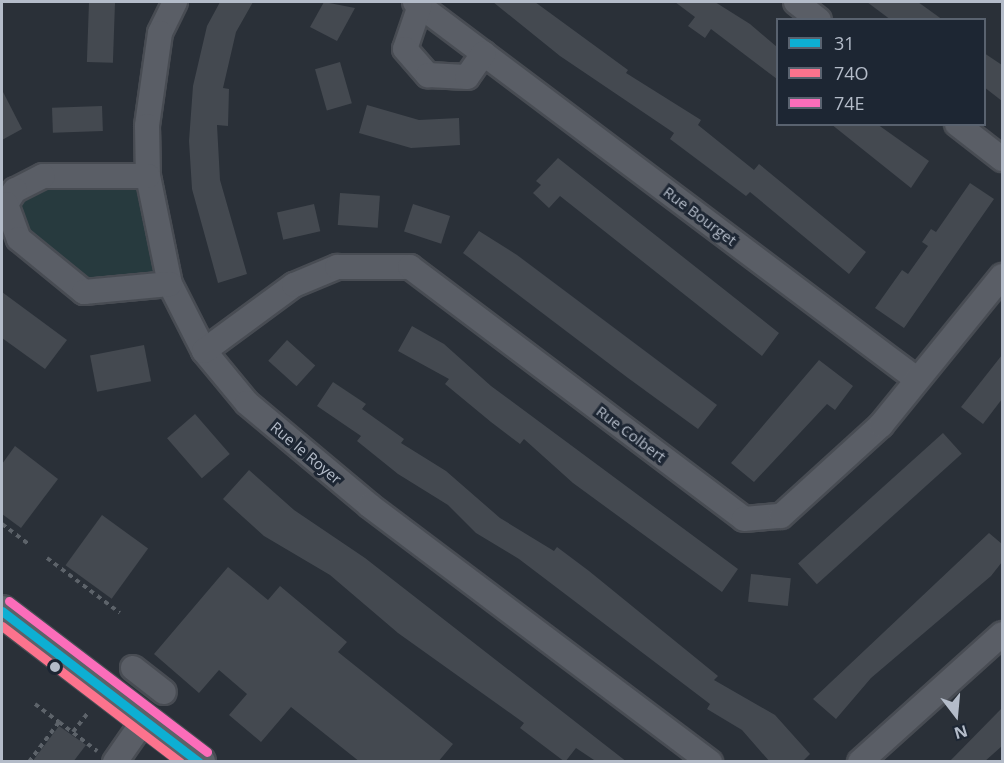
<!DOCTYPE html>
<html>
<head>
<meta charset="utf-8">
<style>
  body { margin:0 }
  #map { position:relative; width:1004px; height:763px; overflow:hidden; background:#2a3038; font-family:"Open Sans",sans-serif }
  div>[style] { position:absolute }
  .green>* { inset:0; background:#273a3e }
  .building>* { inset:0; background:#444950; transform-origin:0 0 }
  .path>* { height:4px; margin-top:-2px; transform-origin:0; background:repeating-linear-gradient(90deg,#5d636a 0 4.5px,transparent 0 9px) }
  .roads { filter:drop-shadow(2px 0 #484c53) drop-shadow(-2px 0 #484c53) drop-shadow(0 2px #484c53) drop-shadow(0 -2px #484c53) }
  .minor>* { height:24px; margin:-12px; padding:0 12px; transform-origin:12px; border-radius:12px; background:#5a5e66 }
  .major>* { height:30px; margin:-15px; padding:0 15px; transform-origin:15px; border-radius:15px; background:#5c6168 }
  .bus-1>* { height:9px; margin:-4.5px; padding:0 4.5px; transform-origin:4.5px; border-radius:4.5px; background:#0dafd3 }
  .bus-2>* { height:9px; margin:-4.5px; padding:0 4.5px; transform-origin:4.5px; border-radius:4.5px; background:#fc738d }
  .bus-3>* { height:9px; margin:-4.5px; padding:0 4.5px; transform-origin:4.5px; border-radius:4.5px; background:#fb6dba }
  .dots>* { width:16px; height:16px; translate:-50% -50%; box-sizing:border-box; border:3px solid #1d2633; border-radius:50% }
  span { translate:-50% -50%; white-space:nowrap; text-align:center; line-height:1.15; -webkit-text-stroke:6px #1d2633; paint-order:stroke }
  .street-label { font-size:15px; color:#b4bcc9 }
  .frame { position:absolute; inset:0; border:3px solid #b4bcc9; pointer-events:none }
  .legend { position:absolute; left:776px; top:18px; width:210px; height:108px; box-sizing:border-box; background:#1d2633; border:2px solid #59626f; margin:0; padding:8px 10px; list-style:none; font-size:18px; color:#b4bcc9 }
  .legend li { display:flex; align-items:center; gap:12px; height:30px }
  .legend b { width:30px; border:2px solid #59626f }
  .north { position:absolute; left:926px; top:685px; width:60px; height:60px; -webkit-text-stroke:4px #1d2633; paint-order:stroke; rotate:164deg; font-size:16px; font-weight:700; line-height:24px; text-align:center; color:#b4bcc9 }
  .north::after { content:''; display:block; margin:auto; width:21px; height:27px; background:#b4bcc9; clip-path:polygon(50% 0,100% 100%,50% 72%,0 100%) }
</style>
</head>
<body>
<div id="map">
  <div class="green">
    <div style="clip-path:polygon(148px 176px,170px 284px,84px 292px,19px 239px,15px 190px)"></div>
  </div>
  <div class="building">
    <div style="left:89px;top:2px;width:26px;height:60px;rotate:2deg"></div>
    <div style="clip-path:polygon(220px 2px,253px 2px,236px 32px,223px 88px,229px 89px,228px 126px,217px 125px,220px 180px,247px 274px,218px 283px,192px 189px,189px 141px,193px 86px,207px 26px)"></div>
    <div style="clip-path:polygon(324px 2px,355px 8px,337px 41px,310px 27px)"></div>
    <div style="clip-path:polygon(493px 2px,535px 2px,628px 70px,626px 73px,701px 120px,698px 125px,754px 170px,759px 164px,866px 252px,849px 274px,750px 192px,746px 196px,670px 139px,674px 133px,560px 56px)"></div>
    <div style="clip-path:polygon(675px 2px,715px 2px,750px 24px,777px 47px,777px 79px,711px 29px,705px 38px,688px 26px,695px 17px)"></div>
    <div style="clip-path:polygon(867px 2px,918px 2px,943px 20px,891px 20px)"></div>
    <div style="clip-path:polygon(984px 53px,1002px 65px,1002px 101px,984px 87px)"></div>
    <div style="left:340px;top:62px;width:43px;height:26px;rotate:74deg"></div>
    <div style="clip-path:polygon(2px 90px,22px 129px,2px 140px)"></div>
    <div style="clip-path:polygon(367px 105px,419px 120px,459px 118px,460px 145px,411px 148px,359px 133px)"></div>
    <div style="left:102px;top:106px;width:25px;height:50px;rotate:88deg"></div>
    <div style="clip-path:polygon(831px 124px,877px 124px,929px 161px,911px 188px)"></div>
    <div style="clip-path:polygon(558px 158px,779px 333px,762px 356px,560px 196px,549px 208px,533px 193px,541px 185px,536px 181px)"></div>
    <div style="clip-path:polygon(970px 183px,994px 199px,904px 328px,875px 308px,902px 270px,908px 274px,928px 246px,922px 242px,931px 229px,936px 232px)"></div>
    <div style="left:340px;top:193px;width:40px;height:32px;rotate:4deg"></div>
    <div style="left:314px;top:204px;width:28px;height:38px;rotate:77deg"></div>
    <div style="left:413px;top:204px;width:39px;height:29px;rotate:18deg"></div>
    <div style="clip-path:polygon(479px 231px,517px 255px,717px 405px,698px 429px,628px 378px,463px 253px)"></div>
    <div style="clip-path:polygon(2px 292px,67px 340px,45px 369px,2px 338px)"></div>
    <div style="clip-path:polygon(412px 326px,444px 344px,491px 386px,738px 569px,722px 592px,573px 483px,524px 439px,520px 444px,491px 422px,445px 384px,449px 379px,398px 351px)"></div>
    <div style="left:287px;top:340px;width:38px;height:28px;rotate:42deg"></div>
    <div style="left:144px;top:345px;width:37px;height:55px;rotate:79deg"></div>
    <div style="clip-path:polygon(1002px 355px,1002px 399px,983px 424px,961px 407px)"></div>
    <div style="clip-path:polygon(819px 360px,853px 386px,835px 410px,827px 404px,754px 482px,731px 463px)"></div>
    <div style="clip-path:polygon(333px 382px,366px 404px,362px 409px,404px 439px,401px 443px,446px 471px,500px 518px,554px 551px,557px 547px,589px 571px,718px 676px,714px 680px,775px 715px,810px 754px,802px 762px,770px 762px,742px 730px,707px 709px,710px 704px,519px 559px,476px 533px,448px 505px,398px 474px,357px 441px,361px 436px,317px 406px)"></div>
    <div style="left:195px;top:414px;width:53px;height:37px;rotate:49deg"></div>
    <div style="left:943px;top:433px;width:28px;height:195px;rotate:48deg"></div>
    <div style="clip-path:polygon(15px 446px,58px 479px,21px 528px,2px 514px,2px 464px)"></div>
    <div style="clip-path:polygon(249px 470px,294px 510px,365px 558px,627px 762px,597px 762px,576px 748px,565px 762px,520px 728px,524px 723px,398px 633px,330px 575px,264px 536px,223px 499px)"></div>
    <div style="left:102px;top:515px;width:57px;height:62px;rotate:36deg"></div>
    <div style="clip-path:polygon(989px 533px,1002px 544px,1002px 562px,991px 576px,871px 678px,836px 719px,813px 699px)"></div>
    <div style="clip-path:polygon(228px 567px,268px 600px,280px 586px,347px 642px,338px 652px,453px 744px,438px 762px,360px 762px,291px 707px,261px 742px,229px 715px,247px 694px,219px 670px,199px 693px,154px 654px)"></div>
    <div style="left:751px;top:574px;width:40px;height:28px;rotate:6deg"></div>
    <div style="clip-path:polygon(1002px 708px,1002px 746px,984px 762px,949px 762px)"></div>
    <div style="clip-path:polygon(59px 726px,86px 745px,73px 762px,32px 762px)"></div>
  </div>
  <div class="path">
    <div style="left:2px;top:524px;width:35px;rotate:37deg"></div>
    <div style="left:47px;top:558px;width:91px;rotate:37deg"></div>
    <div style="left:35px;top:704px;width:30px;rotate:37deg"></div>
    <div style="left:73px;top:732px;width:24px;rotate:-52deg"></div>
    <div style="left:29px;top:762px;width:50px;rotate:-53.1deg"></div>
    <div style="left:59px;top:722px;width:48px;rotate:37.3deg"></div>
  </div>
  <div class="roads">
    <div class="minor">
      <div style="left:175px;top:2px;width:34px;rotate:116deg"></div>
      <div style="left:160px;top:33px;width:94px;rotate:98deg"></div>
      <div style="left:147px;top:126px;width:50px;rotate:88.9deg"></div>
      <div style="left:148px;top:176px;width:110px;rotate:78.5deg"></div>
      <div style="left:170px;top:284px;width:75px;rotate:63.1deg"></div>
      <div style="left:204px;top:351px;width:67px;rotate:50.4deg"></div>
      <div style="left:247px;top:403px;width:160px;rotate:39.9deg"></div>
      <div style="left:370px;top:506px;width:426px;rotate:37deg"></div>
      <div style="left:415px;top:2px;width:626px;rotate:36.94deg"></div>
      <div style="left:796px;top:2px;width:29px;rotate:38deg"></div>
      <div style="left:420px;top:5px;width:46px;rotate:108.8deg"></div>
      <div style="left:405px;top:49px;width:35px;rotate:49deg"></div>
      <div style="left:428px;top:75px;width:39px;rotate:3deg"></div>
      <div style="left:467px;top:77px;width:29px;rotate:-55deg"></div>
      <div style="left:957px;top:124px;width:57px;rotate:37.9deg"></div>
      <div style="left:148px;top:176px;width:105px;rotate:180deg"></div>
      <div style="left:43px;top:176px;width:31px;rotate:153deg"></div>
      <div style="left:15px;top:190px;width:17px;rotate:123deg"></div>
      <div style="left:6px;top:204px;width:37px;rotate:70deg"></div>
      <div style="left:19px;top:239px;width:84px;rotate:39.2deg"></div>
      <div style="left:84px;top:292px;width:86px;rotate:-5.3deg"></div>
      <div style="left:204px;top:351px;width:112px;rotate:-36.3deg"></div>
      <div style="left:294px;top:285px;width:47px;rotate:-22.7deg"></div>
      <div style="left:337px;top:267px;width:73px"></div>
      <div style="left:410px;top:267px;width:418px;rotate:37deg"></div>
      <div style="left:744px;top:519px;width:37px;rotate:-5deg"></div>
      <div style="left:781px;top:516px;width:135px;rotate:-42.3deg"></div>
      <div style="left:881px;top:425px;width:192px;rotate:-50.9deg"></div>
      <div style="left:133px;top:668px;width:39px;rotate:38deg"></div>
      <div style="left:115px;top:762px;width:52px;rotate:-55.1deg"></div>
      <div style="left:860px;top:762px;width:191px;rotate:-42deg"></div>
    </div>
    <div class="major">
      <div style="left:2px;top:611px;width:249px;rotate:37.3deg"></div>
    </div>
  </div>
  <div class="bus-1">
    <div style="left:2px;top:611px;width:248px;rotate:37.5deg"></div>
  </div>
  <div class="bus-2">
    <div style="left:2px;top:626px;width:224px;rotate:37.4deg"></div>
  </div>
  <div class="bus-3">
    <div style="left:9px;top:601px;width:249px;rotate:37.3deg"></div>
  </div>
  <div class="dots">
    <div style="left:55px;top:667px;background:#b4bcc9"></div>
  </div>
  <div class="street-label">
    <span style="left:700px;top:216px;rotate:37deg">Rue Bourget</span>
    <span style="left:631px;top:434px;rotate:37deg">Rue Colbert</span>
    <span style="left:306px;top:453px;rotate:40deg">Rue le Royer</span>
  </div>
  <div class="frame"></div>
  <ul class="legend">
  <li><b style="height:8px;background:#0dafd3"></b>31</li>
  <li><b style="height:8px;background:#fc738d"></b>74O</li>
  <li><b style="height:8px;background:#fb6dba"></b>74E</li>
  </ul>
  <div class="north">N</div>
</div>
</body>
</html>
